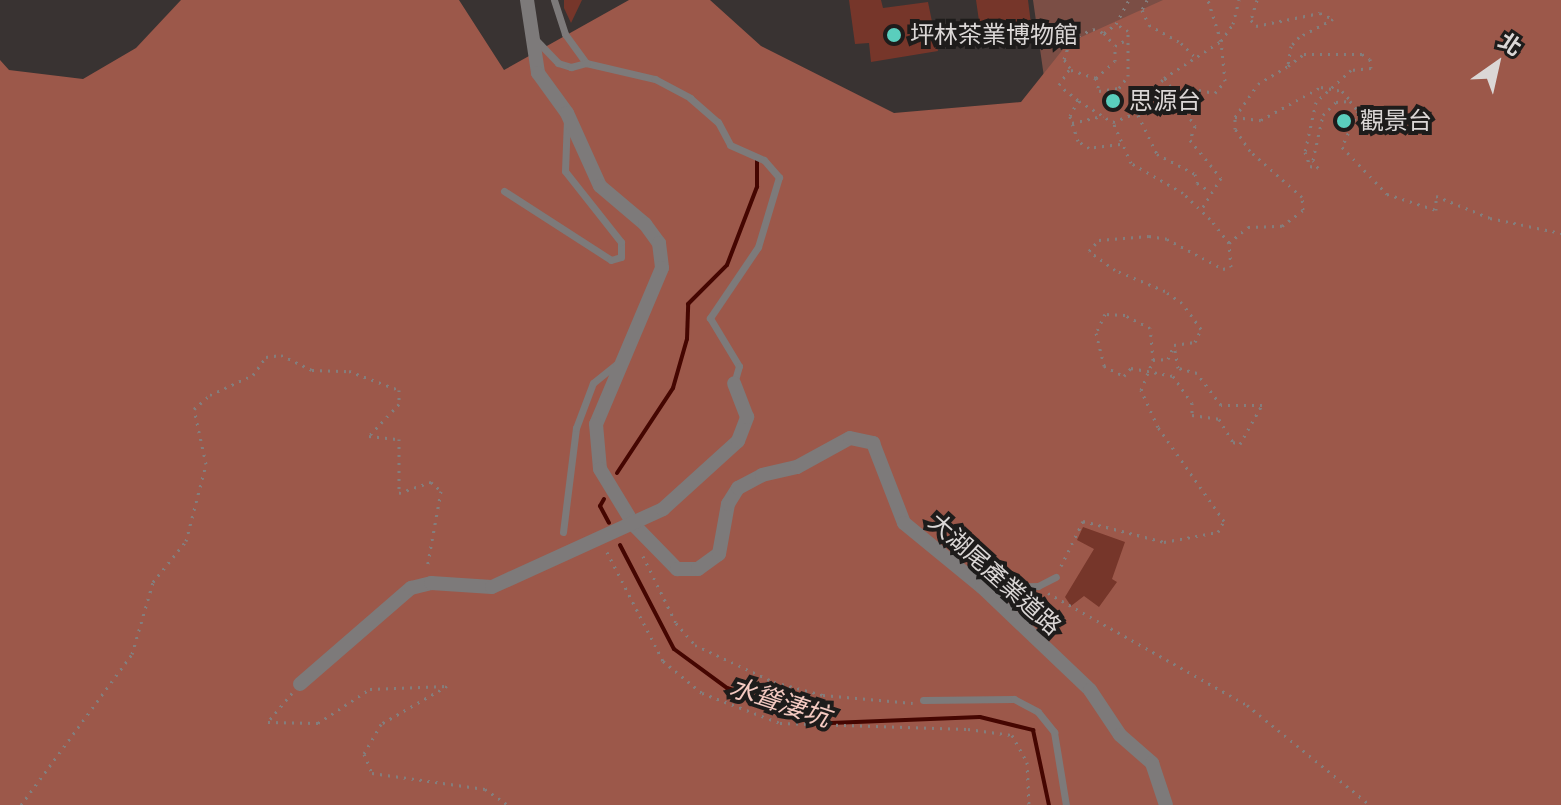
<!DOCTYPE html>
<html>
<head>
<meta charset="utf-8">
<style>
  body { margin:0 }
  #map { position:relative; width:1561px; height:805px; overflow:hidden; background:#393332; font-family:"PT Serif","Noto Sans TC",serif }
  div>[style] { position:absolute }
  .green>* { inset:0; background:#7b4e45 }
  .forest>* { inset:0; background:#9c584a }
  .stream>* { height:4px; margin:-2px; padding:0 2px; transform-origin:2px; border-radius:2px; background:#450601 }
  .building>* { inset:0; background:#76362a }
  .path>* { height:3px; margin-top:-1.5px; transform-origin:0; background:repeating-linear-gradient(90deg,#837e7d 0 2px,transparent 0 8px) }
  .service>* { height:7px; margin:-3.5px; padding:0 3.5px; transform-origin:3.5px; border-radius:3.5px; background:#7d7a7a }
  .minor>* { height:14px; margin:-7px; padding:0 7px; transform-origin:7px; border-radius:7px; background:#7d7a7a }
  .dots>* { width:22px; height:22px; translate:-50% -50%; box-sizing:border-box; border:4px solid #1e1c1b; border-radius:50% }
  span { translate:-50% -50%; white-space:nowrap; text-align:center; line-height:1.15; -webkit-text-stroke:8px #1e1c1b; paint-order:stroke }
  .poi-label { font-size:24px; color:#dbd7d6 }
  .left { translate:0 -50%; text-align:left }
  .street-label { font-size:24px; color:#dbd7d6 }
  .water-label { font-size:26px; color:#f4cac1; font-style:italic }
  .north { position:absolute; left:1457px; top:24px; width:80px; height:80px; -webkit-text-stroke:6px #1e1c1b; paint-order:stroke; rotate:34deg; font-size:22px; font-weight:700; line-height:32px; text-align:center; color:#dbd7d6 }
  .north::after { content:''; display:block; margin:auto; width:28px; height:36px; background:#dbd7d6; clip-path:polygon(50% 0,100% 100%,50% 72%,0 100%) }
</style>
</head>
<body>
<div id="map">
  <div class="green">
    <div style="clip-path:polygon(1033px 0,1231px 0,1055px 154px)"></div>
  </div>
  <div class="forest">
    <div style="clip-path:polygon(181px 0,459px 0,504px 70px,629px 0,710px 0,761px 46px,894px 113px,1021px 102px,1068px 43px,1163px 0,1561px 0,1561px 805px,0 805px,0 60px,9px 70px,83px 79px,136px 48px)"></div>
  </div>
  <div class="stream">
    <div style="left:617px;top:473px;width:102px;rotate:-56.6deg"></div>
    <div style="left:673px;top:388px;width:51px;rotate:-74.1deg"></div>
    <div style="left:687px;top:339px;width:35px;rotate:-88deg"></div>
    <div style="left:688px;top:304px;width:55px;rotate:-45deg"></div>
    <div style="left:727px;top:265px;width:84px;rotate:-69deg"></div>
    <div style="left:757px;top:187px;width:30px;rotate:-90deg"></div>
    <div style="left:604px;top:499px;width:8px;rotate:120deg"></div>
    <div style="left:600px;top:506px;width:19px;rotate:62deg"></div>
    <div style="left:620px;top:545px;width:117px;rotate:62.6deg"></div>
    <div style="left:674px;top:649px;width:66px;rotate:36.3deg"></div>
    <div style="left:727px;top:688px;width:110px;rotate:18.6deg"></div>
    <div style="left:831px;top:723px;width:149px;rotate:-2.3deg"></div>
    <div style="left:980px;top:717px;width:55px;rotate:13.8deg"></div>
    <div style="left:1033px;top:730px;width:77px;rotate:78deg"></div>
  </div>
  <div class="building">
    <div style="clip-path:polygon(564px 0,582px 0,571px 23px,564px 8px)"></div>
    <div style="clip-path:polygon(849px 0,881px 0,883px 8px,928px 2px,938px 51px,871px 62px,869px 43px,855px 44px)"></div>
    <div style="clip-path:polygon(976px 0,1028px 0,1032px 32px,1025px 33px,1026px 41px,1012px 43px,1010px 24px,980px 28px)"></div>
    <div style="clip-path:polygon(1083px 527px,1125px 542px,1112px 579px,1117px 582px,1099px 607px,1084px 596px,1071px 606px,1065px 597px,1094px 549px,1077px 540px)"></div>
  </div>
  <div class="path">
    <div style="left:1147px;top:0;width:11px;rotate:117deg"></div>
    <div style="left:1142px;top:10px;width:17px;rotate:65deg"></div>
    <div style="left:1149px;top:25px;width:37px;rotate:29deg"></div>
    <div style="left:1181px;top:43px;width:24px;rotate:45deg"></div>
    <div style="left:1257px;top:0;width:21px;rotate:107deg"></div>
    <div style="left:1251px;top:20px;width:8px;rotate:50deg"></div>
    <div style="left:1256px;top:26px;width:65px;rotate:-11.5deg"></div>
    <div style="left:1320px;top:13px;width:14px;rotate:25deg"></div>
    <div style="left:1333px;top:19px;width:38px;rotate:152deg"></div>
    <div style="left:1299px;top:37px;width:12px;rotate:132deg"></div>
    <div style="left:1291px;top:46px;width:20px;rotate:99deg"></div>
    <div style="left:1288px;top:66px;width:20px;rotate:-37deg"></div>
    <div style="left:1304px;top:54px;width:58px"></div>
    <div style="left:1362px;top:54px;width:9px;rotate:32deg"></div>
    <div style="left:1370px;top:59px;width:9px;rotate:84deg"></div>
    <div style="left:1371px;top:68px;width:20px;rotate:174deg"></div>
    <div style="left:1351px;top:70px;width:47px;rotate:137.6deg"></div>
    <div style="left:1316px;top:102px;width:51px;rotate:102.4deg"></div>
    <div style="left:1305px;top:152px;width:15px;rotate:70deg"></div>
    <div style="left:1310px;top:166px;width:8px;rotate:14deg"></div>
    <div style="left:1318px;top:168px;width:9px;rotate:-122deg"></div>
    <div style="left:1313px;top:160px;width:46px;rotate:-77.5deg"></div>
    <div style="left:1323px;top:115px;width:18px;rotate:-45deg"></div>
    <div style="left:1336px;top:102px;width:14px;rotate:-4deg"></div>
    <div style="left:1350px;top:101px;width:13px;rotate:51deg"></div>
    <div style="left:1358px;top:111px;width:39px;rotate:114deg"></div>
    <div style="left:1342px;top:147px;width:65px;rotate:46.2deg"></div>
    <div style="left:1387px;top:194px;width:52px;rotate:18.1deg"></div>
    <div style="left:1436px;top:210px;width:14px;rotate:-90deg"></div>
    <div style="left:1436px;top:196px;width:58px;rotate:22.2deg"></div>
    <div style="left:1490px;top:218px;width:73px;rotate:11.9deg"></div>
    <div style="left:1104px;top:33px;width:16px;rotate:50deg"></div>
    <div style="left:1071px;top:70px;width:26px;rotate:18deg"></div>
    <div style="left:1096px;top:78px;width:13px;rotate:77deg"></div>
    <div style="left:1099px;top:91px;width:20px;rotate:-9deg"></div>
    <div style="left:1119px;top:88px;width:15px;rotate:-53deg"></div>
    <div style="left:1128px;top:76px;width:45px;rotate:-90deg"></div>
    <div style="left:1128px;top:31px;width:14px;rotate:-150deg"></div>
    <div style="left:1096px;top:78px;width:25px;rotate:-42deg"></div>
    <div style="left:1115px;top:61px;width:15px;rotate:-90deg"></div>
    <div style="left:1115px;top:46px;width:10px;rotate:-29deg"></div>
    <div style="left:1165px;top:78px;width:57px;rotate:58deg"></div>
    <div style="left:1195px;top:126px;width:15px;rotate:110deg"></div>
    <div style="left:1190px;top:140px;width:49px;rotate:50.8deg"></div>
    <div style="left:1221px;top:178px;width:38px;rotate:122deg"></div>
    <div style="left:1179px;top:99px;width:22px;rotate:-24deg"></div>
    <div style="left:1199px;top:90px;width:16px;rotate:11deg"></div>
    <div style="left:1215px;top:93px;width:16px;rotate:-50deg"></div>
    <div style="left:1225px;top:81px;width:40px;rotate:-95.7deg"></div>
    <div style="left:1221px;top:41px;width:43px;rotate:-107.6deg"></div>
    <div style="left:1079px;top:101px;width:40px;rotate:32deg"></div>
    <div style="left:1138px;top:115px;width:43px;rotate:64deg"></div>
    <div style="left:1157px;top:154px;width:43px;rotate:27.8deg"></div>
    <div style="left:1195px;top:174px;width:9px;rotate:77deg"></div>
    <div style="left:1197px;top:183px;width:15px;rotate:32deg"></div>
    <div style="left:1235px;top:117px;width:40px;rotate:-55.1deg"></div>
    <div style="left:1258px;top:84px;width:35px;rotate:-31deg"></div>
    <div style="left:1072px;top:123px;width:32px;rotate:-13deg"></div>
    <div style="left:1120px;top:144px;width:31px;rotate:173deg"></div>
    <div style="left:1089px;top:148px;width:13px;rotate:-148deg"></div>
    <div style="left:1078px;top:141px;width:26px;rotate:-108deg"></div>
    <div style="left:1070px;top:116px;width:18px;rotate:-63deg"></div>
    <div style="left:1078px;top:100px;width:24px;rotate:-142deg"></div>
    <div style="left:1059px;top:85px;width:20px;rotate:-57deg"></div>
    <div style="left:1070px;top:68px;width:11px;rotate:-124deg"></div>
    <div style="left:1064px;top:59px;width:21px;rotate:-71deg"></div>
    <div style="left:1071px;top:39px;width:24px;rotate:-24deg"></div>
    <div style="left:1093px;top:29px;width:12px;rotate:20deg"></div>
    <div style="left:1104px;top:33px;width:15px;rotate:-37deg"></div>
    <div style="left:1116px;top:24px;width:27px;rotate:-62deg"></div>
    <div style="left:1229px;top:243px;width:25px;rotate:-40deg"></div>
    <div style="left:1248px;top:227px;width:34px;rotate:-2deg"></div>
    <div style="left:1282px;top:226px;width:26px;rotate:-37deg"></div>
    <div style="left:1303px;top:210px;width:13px;rotate:-94deg"></div>
    <div style="left:1302px;top:197px;width:69px;rotate:-138.5deg"></div>
    <div style="left:1250px;top:151px;width:27px;rotate:-124deg"></div>
    <div style="left:1235px;top:129px;width:12px;rotate:-90deg"></div>
    <div style="left:1235px;top:117px;width:26px;rotate:7deg"></div>
    <div style="left:1261px;top:120px;width:68px;rotate:-28.8deg"></div>
    <div style="left:1321px;top:87px;width:21px;rotate:11deg"></div>
    <div style="left:1342px;top:91px;width:12px;rotate:48deg"></div>
    <div style="left:1153px;top:360px;width:32px;rotate:-95deg"></div>
    <div style="left:1150px;top:328px;width:28px;rotate:-153deg"></div>
    <div style="left:1125px;top:315px;width:20px;rotate:-177deg"></div>
    <div style="left:1105px;top:314px;width:21px;rotate:115deg"></div>
    <div style="left:1096px;top:333px;width:34px;rotate:76deg"></div>
    <div style="left:1104px;top:366px;width:22px;rotate:27deg"></div>
    <div style="left:1124px;top:376px;width:11px;rotate:-49deg"></div>
    <div style="left:1131px;top:368px;width:43px;rotate:10.8deg"></div>
    <div style="left:1173px;top:376px;width:33px;rotate:55deg"></div>
    <div style="left:1192px;top:403px;width:12px;rotate:90deg"></div>
    <div style="left:1192px;top:415px;width:27px;rotate:8deg"></div>
    <div style="left:1219px;top:419px;width:27px;rotate:59deg"></div>
    <div style="left:1233px;top:442px;width:7px;rotate:16deg"></div>
    <div style="left:1240px;top:444px;width:45px;rotate:-60.6deg"></div>
    <div style="left:1262px;top:405px;width:41px;rotate:180deg"></div>
    <div style="left:1221px;top:405px;width:40px;rotate:-127deg"></div>
    <div style="left:1197px;top:373px;width:20px;rotate:-165deg"></div>
    <div style="left:1178px;top:368px;width:23px;rotate:-100deg"></div>
    <div style="left:607px;top:552px;width:123px;rotate:62.8deg"></div>
    <div style="left:663px;top:661px;width:50px;rotate:39.4deg"></div>
    <div style="left:702px;top:693px;width:84px;rotate:21deg"></div>
    <div style="left:780px;top:723px;width:188px;rotate:1.8deg"></div>
    <div style="left:968px;top:729px;width:44px;rotate:7.8deg"></div>
    <div style="left:1012px;top:735px;width:31px;rotate:61deg"></div>
    <div style="left:1027px;top:762px;width:43px;rotate:87.3deg"></div>
    <div style="left:643px;top:556px;width:75px;rotate:63.8deg"></div>
    <div style="left:676px;top:623px;width:29px;rotate:49deg"></div>
    <div style="left:695px;top:645px;width:87px;rotate:25.1deg"></div>
    <div style="left:774px;top:682px;width:51px;rotate:14.9deg"></div>
    <div style="left:823px;top:695px;width:90px;rotate:5.1deg"></div>
    <div style="left:1061px;top:566px;width:50px;rotate:-63.9deg"></div>
    <div style="left:1083px;top:521px;width:84px;rotate:14.5deg"></div>
    <div style="left:1164px;top:542px;width:55px;rotate:-10.5deg"></div>
    <div style="left:1218px;top:532px;width:13px;rotate:-61deg"></div>
    <div style="left:1224px;top:521px;width:115px;rotate:-125.1deg"></div>
    <div style="left:1158px;top:427px;width:41px;rotate:-114.7deg"></div>
    <div style="left:1141px;top:390px;width:32px;rotate:-68deg"></div>
    <div style="left:1153px;top:360px;width:15px;rotate:-4deg"></div>
    <div style="left:1168px;top:359px;width:15px;rotate:-67deg"></div>
    <div style="left:1174px;top:345px;width:21px;rotate:-8deg"></div>
    <div style="left:1195px;top:342px;width:14px;rotate:-65deg"></div>
    <div style="left:1201px;top:329px;width:32px;rotate:-126deg"></div>
    <div style="left:1182px;top:303px;width:21px;rotate:-145deg"></div>
    <div style="left:1165px;top:291px;width:54px;rotate:-157.2deg"></div>
    <div style="left:1115px;top:270px;width:32px;rotate:-144deg"></div>
    <div style="left:1089px;top:251px;width:15px;rotate:-48deg"></div>
    <div style="left:1099px;top:240px;width:50px;rotate:-4.6deg"></div>
    <div style="left:1149px;top:236px;width:18px;rotate:9deg"></div>
    <div style="left:1167px;top:239px;width:64px;rotate:28.2deg"></div>
    <div style="left:1223px;top:269px;width:8px;rotate:-14deg"></div>
    <div style="left:1231px;top:267px;width:24px;rotate:-95deg"></div>
    <div style="left:1229px;top:243px;width:31px;rotate:-128deg"></div>
    <div style="left:1210px;top:219px;width:37px;rotate:-136deg"></div>
    <div style="left:1183px;top:193px;width:60px;rotate:-150deg"></div>
    <div style="left:1131px;top:163px;width:45px;rotate:-113.7deg"></div>
    <div style="left:1113px;top:122px;width:26px;rotate:-21deg"></div>
    <div style="left:1137px;top:113px;width:44px;rotate:-52.4deg"></div>
    <div style="left:1164px;top:78px;width:68px;rotate:-33deg"></div>
    <div style="left:1221px;top:41px;width:21px;rotate:-55deg"></div>
    <div style="left:1233px;top:24px;width:25px;rotate:-76deg"></div>
    <div style="left:1048px;top:593px;width:228px;rotate:29.4deg"></div>
    <div style="left:1247px;top:705px;width:159px;rotate:39.1deg"></div>
    <div style="left:292px;top:693px;width:38px;rotate:130deg"></div>
    <div style="left:268px;top:722px;width:50px;rotate:1.1deg"></div>
    <div style="left:318px;top:723px;width:62px;rotate:-33.2deg"></div>
    <div style="left:370px;top:689px;width:77px;rotate:-2.2deg"></div>
    <div style="left:447px;top:686px;width:76px;rotate:150.1deg"></div>
    <div style="left:381px;top:724px;width:34px;rotate:120deg"></div>
    <div style="left:364px;top:754px;width:21px;rotate:67deg"></div>
    <div style="left:372px;top:773px;width:114px;rotate:8.1deg"></div>
    <div style="left:485px;top:789px;width:28px;rotate:35deg"></div>
    <div style="left:21px;top:805px;width:187px;rotate:-53.7deg"></div>
    <div style="left:132px;top:654px;width:75px;rotate:-73.7deg"></div>
    <div style="left:153px;top:582px;width:53px;rotate:-51.2deg"></div>
    <div style="left:186px;top:541px;width:80px;rotate:-75.4deg"></div>
    <div style="left:206px;top:464px;width:56px;rotate:-102.3deg"></div>
    <div style="left:194px;top:409px;width:21px;rotate:-41deg"></div>
    <div style="left:210px;top:395px;width:47px;rotate:-24.9deg"></div>
    <div style="left:253px;top:375px;width:22px;rotate:-54deg"></div>
    <div style="left:266px;top:357px;width:15px;rotate:-8deg"></div>
    <div style="left:281px;top:355px;width:34px;rotate:26deg"></div>
    <div style="left:312px;top:370px;width:37px;rotate:2deg"></div>
    <div style="left:349px;top:371px;width:53px;rotate:20.8deg"></div>
    <div style="left:399px;top:390px;width:14px;rotate:90deg"></div>
    <div style="left:399px;top:404px;width:44px;rotate:133.2deg"></div>
    <div style="left:369px;top:436px;width:30px;rotate:6deg"></div>
    <div style="left:399px;top:439px;width:54px;rotate:90deg"></div>
    <div style="left:399px;top:493px;width:34px;rotate:-19deg"></div>
    <div style="left:431px;top:482px;width:13px;rotate:42deg"></div>
    <div style="left:441px;top:491px;width:78px;rotate:100.3deg"></div>
  </div>
  <div class="service">
    <div style="left:554px;top:0;width:36px;rotate:72deg"></div>
    <div style="left:565px;top:34px;width:36px;rotate:54deg"></div>
    <div style="left:586px;top:63px;width:71px;rotate:13.1deg"></div>
    <div style="left:655px;top:79px;width:40px;rotate:28deg"></div>
    <div style="left:690px;top:98px;width:37px;rotate:41deg"></div>
    <div style="left:718px;top:122px;width:26px;rotate:62deg"></div>
    <div style="left:730px;top:145px;width:37px;rotate:24deg"></div>
    <div style="left:764px;top:160px;width:23px;rotate:49deg"></div>
    <div style="left:779px;top:177px;width:73px;rotate:106.7deg"></div>
    <div style="left:758px;top:247px;width:86px;rotate:124.1deg"></div>
    <div style="left:710px;top:318px;width:56px;rotate:58.9deg"></div>
    <div style="left:739px;top:366px;width:18px;rotate:106deg"></div>
    <div style="left:536px;top:40px;width:32px;rotate:46deg"></div>
    <div style="left:558px;top:63px;width:14px;rotate:17deg"></div>
    <div style="left:571px;top:67px;width:16px;rotate:-15deg"></div>
    <div style="left:504px;top:191px;width:127px;rotate:32.8deg"></div>
    <div style="left:611px;top:260px;width:10px;rotate:-17deg"></div>
    <div style="left:621px;top:257px;width:15px;rotate:-90deg"></div>
    <div style="left:621px;top:242px;width:90px;rotate:-128.3deg"></div>
    <div style="left:565px;top:171px;width:51px;rotate:-87.8deg"></div>
    <div style="left:563px;top:532px;width:105px;rotate:-82.9deg"></div>
    <div style="left:576px;top:428px;width:48px;rotate:-69.3deg"></div>
    <div style="left:593px;top:383px;width:32px;rotate:-39deg"></div>
    <div style="left:984px;top:587px;width:54px;rotate:-1.1deg"></div>
    <div style="left:1038px;top:586px;width:20px;rotate:-27deg"></div>
    <div style="left:923px;top:700px;width:91px;rotate:-0.6deg"></div>
    <div style="left:1014px;top:699px;width:27px;rotate:28deg"></div>
    <div style="left:1038px;top:712px;width:26px;rotate:51deg"></div>
    <div style="left:1054px;top:732px;width:74px;rotate:80.7deg"></div>
  </div>
  <div class="minor">
    <div style="left:527px;top:0;width:74px;rotate:81.4deg"></div>
    <div style="left:538px;top:73px;width:49px;rotate:54.1deg"></div>
    <div style="left:567px;top:113px;width:80px;rotate:65.7deg"></div>
    <div style="left:600px;top:186px;width:59px;rotate:40.2deg"></div>
    <div style="left:645px;top:224px;width:24px;rotate:54deg"></div>
    <div style="left:659px;top:243px;width:25px;rotate:83deg"></div>
    <div style="left:662px;top:268px;width:169px;rotate:112.9deg"></div>
    <div style="left:596px;top:424px;width:45px;rotate:84.9deg"></div>
    <div style="left:600px;top:469px;width:66px;rotate:58.7deg"></div>
    <div style="left:634px;top:525px;width:62px;rotate:45.7deg"></div>
    <div style="left:677px;top:569px;width:21px"></div>
    <div style="left:698px;top:569px;width:26px;rotate:-36deg"></div>
    <div style="left:719px;top:554px;width:51px;rotate:-79.8deg"></div>
    <div style="left:728px;top:504px;width:19px;rotate:-58deg"></div>
    <div style="left:738px;top:488px;width:27px;rotate:-28deg"></div>
    <div style="left:762px;top:475px;width:36px;rotate:-13deg"></div>
    <div style="left:797px;top:467px;width:60px;rotate:-28.7deg"></div>
    <div style="left:850px;top:438px;width:24px;rotate:12deg"></div>
    <div style="left:873px;top:443px;width:86px;rotate:68.8deg"></div>
    <div style="left:904px;top:523px;width:101px;rotate:39.4deg"></div>
    <div style="left:982px;top:587px;width:149px;rotate:43.6deg"></div>
    <div style="left:1090px;top:690px;width:54px;rotate:56.3deg"></div>
    <div style="left:1120px;top:735px;width:43px;rotate:41.2deg"></div>
    <div style="left:1152px;top:763px;width:44px;rotate:71.6deg"></div>
    <div style="left:300px;top:684px;width:147px;rotate:-40.9deg"></div>
    <div style="left:411px;top:588px;width:21px;rotate:-14deg"></div>
    <div style="left:431px;top:583px;width:61px;rotate:3.8deg"></div>
    <div style="left:492px;top:587px;width:188px;rotate:-24.5deg"></div>
    <div style="left:663px;top:509px;width:101px;rotate:-42.2deg"></div>
    <div style="left:738px;top:441px;width:26px;rotate:-69deg"></div>
    <div style="left:747px;top:417px;width:36px;rotate:-111deg"></div>
  </div>
  <div class="dots">
    <div style="left:894px;top:35px;background:#5acebd"></div>
    <div style="left:1113px;top:101px;background:#5acebd"></div>
    <div style="left:1344px;top:121px;background:#5acebd"></div>
  </div>
  <div class="poi-label">
    <span class="left" style="left:910px;top:35px">坪林茶業博物館</span>
    <span class="left" style="left:1129px;top:101px">思源台</span>
    <span class="left" style="left:1360px;top:121px">觀景台</span>
  </div>
  <div class="street-label">
    <span style="left:995px;top:574px;rotate:42deg">大湖尾產業道路</span>
  </div>
  <div class="water-label">
    <span style="left:780px;top:702px;rotate:18deg">水聳淒坑</span>
  </div>
  <div class="north">北</div>
</div>
</body>
</html>
